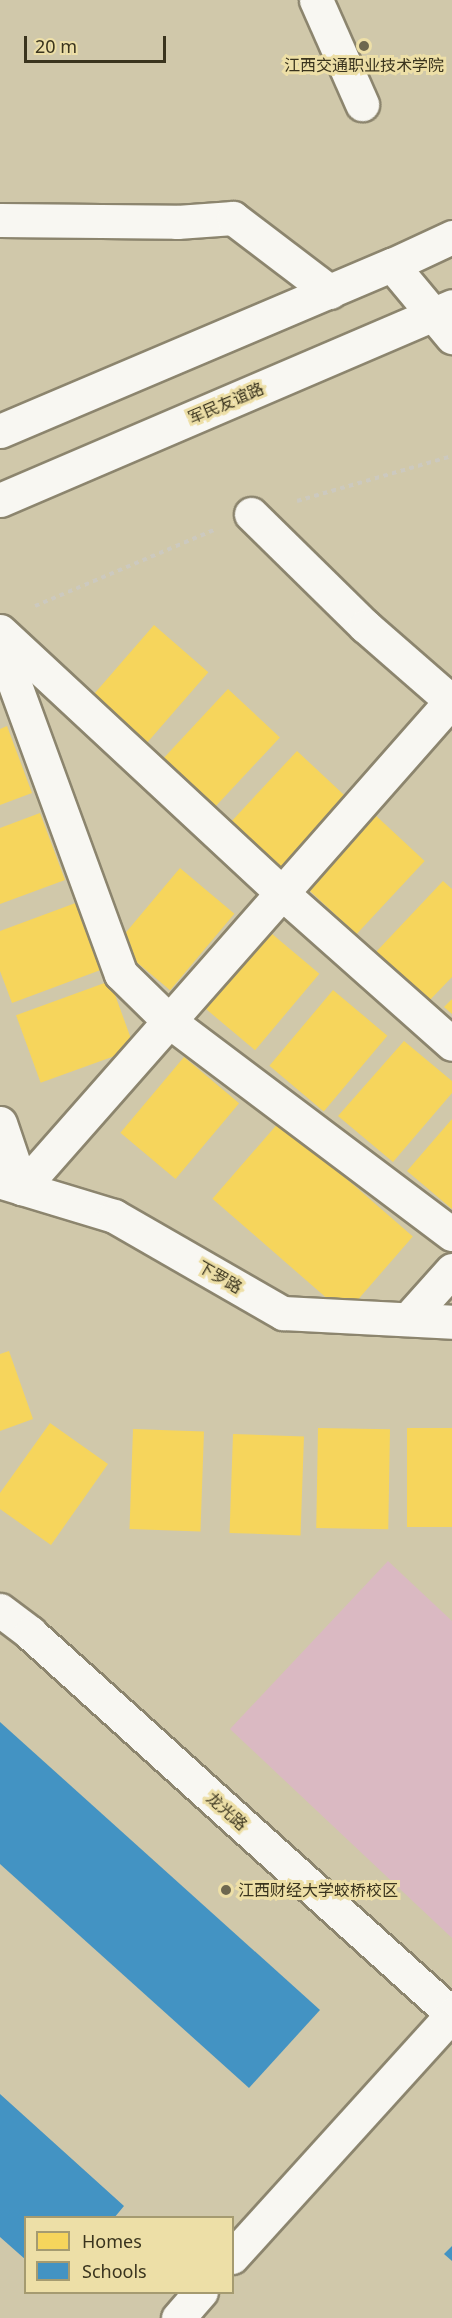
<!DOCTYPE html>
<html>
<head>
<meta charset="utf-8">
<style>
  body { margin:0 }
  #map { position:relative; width:452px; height:2318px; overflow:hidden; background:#d0c8aa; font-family:"Noto Sans","Noto Sans SC",sans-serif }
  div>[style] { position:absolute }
  .green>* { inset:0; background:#dab9c2 }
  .homes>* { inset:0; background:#f6d55c; transform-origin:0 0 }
  .schools>* { inset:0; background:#4393c3 }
  .path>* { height:4px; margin-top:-2px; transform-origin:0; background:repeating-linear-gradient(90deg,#ccc9bf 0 4.5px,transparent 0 9px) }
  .roads { filter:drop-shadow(2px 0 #8c856e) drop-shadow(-2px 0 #8c856e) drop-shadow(0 2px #8c856e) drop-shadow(0 -2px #8c856e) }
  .minor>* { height:33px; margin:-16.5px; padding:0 16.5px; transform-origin:16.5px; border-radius:16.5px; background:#f8f7f2 }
  .dots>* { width:16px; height:16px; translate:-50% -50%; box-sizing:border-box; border:3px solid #eddfa7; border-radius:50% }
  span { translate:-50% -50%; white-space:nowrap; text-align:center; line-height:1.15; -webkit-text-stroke:6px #eddfa7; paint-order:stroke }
  .poi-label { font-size:16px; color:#3a341e }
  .left { translate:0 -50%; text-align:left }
  .street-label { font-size:16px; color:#3a341e }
  .legend { position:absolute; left:24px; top:2216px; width:210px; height:78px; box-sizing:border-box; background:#eddfa7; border:2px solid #a59b70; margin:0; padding:8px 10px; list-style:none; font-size:18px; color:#3a341e }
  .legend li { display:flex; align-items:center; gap:12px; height:30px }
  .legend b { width:30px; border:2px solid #a59b70 }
  .scale { position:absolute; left:24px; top:36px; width:142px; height:27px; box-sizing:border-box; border:3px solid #3a341e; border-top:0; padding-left:8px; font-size:18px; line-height:21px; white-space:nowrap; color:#3a341e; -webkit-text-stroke:4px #eddfa7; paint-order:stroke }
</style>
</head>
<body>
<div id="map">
  <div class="green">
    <div style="clip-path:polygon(388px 1561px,452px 1621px,452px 1938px,230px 1729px)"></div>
  </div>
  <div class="homes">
    <div style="left:154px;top:625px;width:72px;height:99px;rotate:41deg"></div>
    <div style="left:228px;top:689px;width:71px;height:100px;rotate:43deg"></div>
    <div style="clip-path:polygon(7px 726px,32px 793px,0 805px,0 729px)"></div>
    <div style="left:297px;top:751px;width:71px;height:100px;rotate:43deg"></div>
    <div style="left:372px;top:812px;width:72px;height:100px;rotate:43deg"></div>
    <div style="clip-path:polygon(40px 813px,65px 880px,0 904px,0 828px)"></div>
    <div style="left:180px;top:868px;width:71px;height:100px;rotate:40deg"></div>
    <div style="clip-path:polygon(443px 881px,452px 889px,452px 977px,427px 1003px,375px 953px)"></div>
    <div style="clip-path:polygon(81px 901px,106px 968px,12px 1003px,0 971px,0 931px)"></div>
    <div style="left:265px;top:928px;width:71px;height:100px;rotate:40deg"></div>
    <div style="left:110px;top:981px;width:72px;height:100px;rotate:70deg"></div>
    <div style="left:333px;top:990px;width:71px;height:99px;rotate:40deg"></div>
    <div style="clip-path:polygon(452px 999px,452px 1014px,444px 1007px)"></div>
    <div style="clip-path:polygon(404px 1041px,452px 1081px,452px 1093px,393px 1162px,338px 1116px)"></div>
    <div style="left:184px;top:1057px;width:72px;height:99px;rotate:40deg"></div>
    <div style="clip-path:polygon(452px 1119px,452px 1209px,407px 1171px)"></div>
    <div style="left:280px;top:1121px;width:176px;height:103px;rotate:41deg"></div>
    <div style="clip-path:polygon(9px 1351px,33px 1419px,0 1431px,0 1354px)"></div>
    <div style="clip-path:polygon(50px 1423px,108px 1464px,51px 1545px,0 1509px,0 1493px)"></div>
    <div style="left:318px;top:1428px;width:72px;height:100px;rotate:1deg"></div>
    <div style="left:407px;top:1428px;width:45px;height:99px"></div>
    <div style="left:133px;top:1429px;width:71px;height:100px;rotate:2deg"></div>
    <div style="left:233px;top:1434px;width:71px;height:99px;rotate:2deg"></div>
  </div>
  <div class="schools">
    <div style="clip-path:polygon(0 1722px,320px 2010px,249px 2088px,0 1864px)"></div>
    <div style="clip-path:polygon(0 2094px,124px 2206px,114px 2218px,26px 2218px,26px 2260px,0 2237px)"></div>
    <div style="clip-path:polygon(452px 2246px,452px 2261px,444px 2254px)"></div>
  </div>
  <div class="path">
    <div style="left:297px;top:501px;width:161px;rotate:-16.2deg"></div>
    <div style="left:35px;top:606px;width:194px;rotate:-23deg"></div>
  </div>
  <div class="roads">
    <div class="minor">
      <div style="left:316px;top:0;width:114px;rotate:66.1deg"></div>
      <div style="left:0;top:220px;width:177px;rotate:0.6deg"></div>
      <div style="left:177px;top:222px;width:56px;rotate:-4.1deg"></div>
      <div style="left:233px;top:218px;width:122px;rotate:37.3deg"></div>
      <div style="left:392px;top:265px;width:94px;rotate:50.2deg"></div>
      <div style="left:0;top:431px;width:426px;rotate:-23deg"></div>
      <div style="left:392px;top:265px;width:66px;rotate:-25deg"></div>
      <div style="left:0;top:500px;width:492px;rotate:-23.2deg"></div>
      <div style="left:251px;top:514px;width:160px;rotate:44.5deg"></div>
      <div style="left:365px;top:626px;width:116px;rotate:41.1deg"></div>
      <div style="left:0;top:631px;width:385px;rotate:42.9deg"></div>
      <div style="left:282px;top:893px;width:227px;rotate:41.6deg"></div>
      <div style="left:0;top:644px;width:351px;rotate:69.9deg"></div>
      <div style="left:121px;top:974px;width:67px;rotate:44.4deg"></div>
      <div style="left:169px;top:1021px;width:354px;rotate:37deg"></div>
      <div style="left:0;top:1123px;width:69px;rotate:71.3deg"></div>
      <div style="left:22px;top:1188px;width:649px;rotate:-48.62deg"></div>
      <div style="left:5px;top:1183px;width:114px;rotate:16.8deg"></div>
      <div style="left:114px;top:1216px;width:195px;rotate:29.9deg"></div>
      <div style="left:283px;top:1313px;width:169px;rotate:3deg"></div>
      <div style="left:408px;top:1319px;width:66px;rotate:-48.1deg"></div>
      <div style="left:0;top:1610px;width:38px;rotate:37deg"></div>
      <div style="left:30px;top:1633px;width:569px;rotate:42.08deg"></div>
      <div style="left:232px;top:2257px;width:328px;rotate:-47.8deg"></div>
      <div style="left:178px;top:2318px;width:35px;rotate:-49deg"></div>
    </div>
  </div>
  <div class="dots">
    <div style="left:364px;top:46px;background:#6e684f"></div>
    <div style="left:226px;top:1890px;background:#6e684f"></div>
  </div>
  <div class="poi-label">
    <span style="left:364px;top:65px">江西交通职业技术学院</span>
    <span class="left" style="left:238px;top:1890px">江西财经大学蛟桥校区</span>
  </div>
  <div class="street-label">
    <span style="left:226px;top:403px;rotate:-23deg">军民友谊路</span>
    <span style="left:220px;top:1277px;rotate:30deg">下罗路</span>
    <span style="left:227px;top:1811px;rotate:42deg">龙光路</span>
  </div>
  <ul class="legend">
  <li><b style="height:16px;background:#f6d55c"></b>Homes</li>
  <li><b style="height:16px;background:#4393c3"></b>Schools</li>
  </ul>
  <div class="scale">20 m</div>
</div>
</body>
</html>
